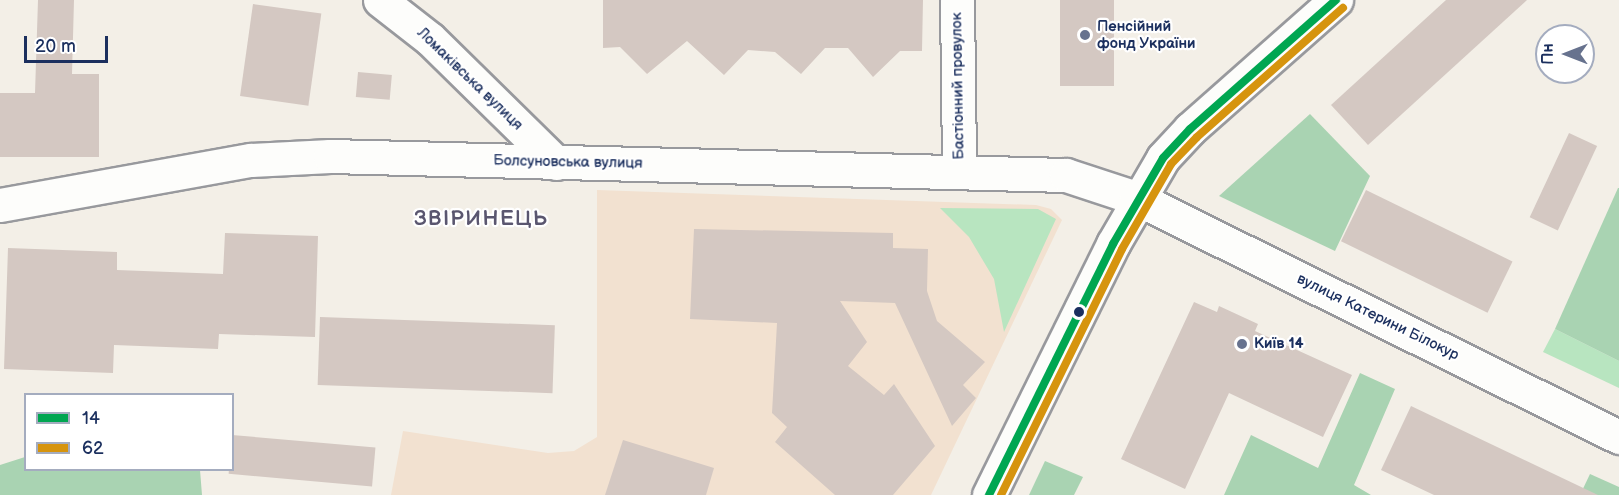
<!DOCTYPE html>
<html>
<head>
<meta charset="utf-8">
<style>
  body { margin:0 }
  #map { position:relative; width:1619px; height:495px; overflow:hidden; background:#f3efe7; font-family:"Balsamiq Sans",sans-serif }
  div>[style] { position:absolute }
  .built>* { inset:0; background:#f2e1d0 }
  .green>* { inset:0; background:#b8e5c0 }
  .forest>* { inset:0; background:#a9d3b2 }
  .building>* { inset:0; background:#d4c8c2; transform-origin:0 0 }
  .roads { filter:drop-shadow(2px 0 #98999d) drop-shadow(-2px 0 #98999d) drop-shadow(0 2px #98999d) drop-shadow(0 -2px #98999d) }
  .street>* { height:33px; margin:-16.5px; padding:0 16.5px; transform-origin:16.5px; border-radius:16.5px; background:#fdfdfb }
  .secondary>* { height:33px; margin:-16.5px; padding:0 16.5px; transform-origin:16.5px; border-radius:16.5px; background:#fdfdfb }
  .bus-1>* { height:8px; margin:-4px; padding:0 4px; transform-origin:4px; border-radius:4px; background:#00a651 }
  .bus-2>* { height:8px; margin:-4px; padding:0 4px; transform-origin:4px; border-radius:4px; background:#d6940e }
  .dots>* { width:16px; height:16px; translate:-50% -50%; box-sizing:border-box; border:3px solid #fff; border-radius:50% }
  span { translate:-50% -50%; white-space:nowrap; text-align:center; line-height:1.15; -webkit-text-stroke:4.5px #fff; paint-order:stroke }
  .poi-label { font-size:15px; color:#1b2f5e; font-weight:700 }
  .left { translate:0 -50%; text-align:left }
  .street-label { font-size:15px; color:#1b2f5e }
  .district-label { font-size:21px; color:#5a566f; font-weight:700; letter-spacing:1.5px }
  .legend { position:absolute; left:24px; top:393px; width:210px; height:78px; box-sizing:border-box; background:#fff; border:2px solid #a4acbf; margin:0; padding:8px 10px; list-style:none; font-size:18px; color:#1b2f5e }
  .legend li { display:flex; align-items:center; gap:12px; height:30px }
  .legend b { width:30px; border:2px solid #a4acbf }
  .north { position:absolute; left:1535px; top:24px; width:60px; height:60px; box-sizing:border-box; background:#fff; border:2px solid #a4acbf; border-radius:50%; rotate:270deg; font-size:16px; font-weight:700; line-height:24px; text-align:center; color:#1b2f5e }
  .north::after { content:''; display:block; margin:auto; width:21px; height:27px; background:#67728e; clip-path:polygon(50% 0,100% 100%,50% 72%,0 100%) }
  .scale { position:absolute; left:24px; top:36px; width:84px; height:27px; box-sizing:border-box; border:3px solid #1b2f5e; border-top:0; padding-left:8px; font-size:18px; line-height:21px; white-space:nowrap; color:#1b2f5e; -webkit-text-stroke:4px #fff; paint-order:stroke }
</style>
</head>
<body>
<div id="map">
  <div class="built">
    <div style="clip-path:polygon(597px 190px,1036px 205px,1051px 209px,1062px 220px,931px 495px,391px 495px,403px 431px,548px 453px,574px 451px,597px 437px)"></div>
  </div>
  <div class="green">
    <div style="clip-path:polygon(940px 208px,1038px 209px,1056px 219px,1004px 332px,994px 279px,969px 237px)"></div>
    <div style="clip-path:polygon(1555px 329px,1619px 361px,1619px 388px,1543px 352px)"></div>
  </div>
  <div class="forest">
    <div style="clip-path:polygon(1310px 114px,1370px 176px,1335px 251px,1219px 196px)"></div>
    <div style="clip-path:polygon(1618px 188px,1619px 188px,1619px 361px,1555px 329px)"></div>
    <div style="clip-path:polygon(1360px 373px,1395px 389px,1354px 485px,1371px 495px,1224px 495px,1251px 435px,1318px 468px)"></div>
    <div style="clip-path:polygon(25px 457px,26px 470px,200px 470px,202px 495px,0 495px,0 465px)"></div>
    <div style="clip-path:polygon(1045px 461px,1083px 477px,1074px 495px,1029px 495px)"></div>
    <div style="clip-path:polygon(1590px 474px,1619px 487px,1619px 495px,1580px 495px)"></div>
  </div>
  <div class="building">
    <div style="clip-path:polygon(38px 0,74px 0,72px 74px,99px 74px,99px 157px,0 157px,0 93px,35px 93px)"></div>
    <div style="clip-path:polygon(603px 0,923px 0,922px 51px,900px 51px,873px 77px,848px 48px,825px 48px,801px 74px,775px 52px,748px 50px,724px 75px,687px 41px,647px 74px,620px 47px,603px 48px)"></div>
    <div style="left:1060px;top:0;width:54px;height:86px"></div>
    <div style="clip-path:polygon(1446px 0,1527px 0,1368px 145px,1331px 105px)"></div>
    <div style="left:253px;top:4px;width:69px;height:93px;rotate:8deg"></div>
    <div style="left:358px;top:72px;width:34px;height:25px;rotate:5deg"></div>
    <div style="left:1569px;top:133px;width:31px;height:93px;rotate:25deg"></div>
    <div style="left:1366px;top:190px;width:163px;height:57px;rotate:26deg"></div>
    <div style="clip-path:polygon(694px 229px,893px 233px,893px 248px,928px 249px,927px 291px,937px 321px,985px 362px,963px 385px,976px 398px,952px 426px,895px 303px,840px 301px,867px 342px,848px 366px,884px 395px,894px 384px,935px 446px,893px 495px,835px 495px,775px 442px,787px 427px,772px 413px,777px 323px,690px 319px)"></div>
    <div style="clip-path:polygon(225px 233px,318px 236px,315px 337px,219px 334px,218px 349px,114px 345px,113px 373px,4px 369px,8px 248px,117px 252px,117px 270px,223px 274px)"></div>
    <div style="clip-path:polygon(1194px 302px,1217px 312px,1219px 306px,1258px 324px,1255px 331px,1352px 375px,1323px 437px,1229px 393px,1185px 489px,1121px 459px)"></div>
    <div style="left:320px;top:317px;width:235px;height:68px;rotate:2deg"></div>
    <div style="clip-path:polygon(1411px 406px,1598px 495px,1434px 495px,1381px 470px)"></div>
    <div style="left:232px;top:435px;width:144px;height:39px;rotate:5deg"></div>
    <div style="clip-path:polygon(623px 440px,714px 468px,706px 495px,605px 495px)"></div>
  </div>
  <div class="roads">
    <div class="street">
      <div style="left:380px;top:0;width:63px;rotate:38deg"></div>
      <div style="left:430px;top:39px;width:177px;rotate:44.5deg"></div>
      <div style="left:957px;top:0;width:172px;rotate:89.3deg"></div>
    </div>
    <div class="secondary">
      <div style="left:0;top:205px;width:255px;rotate:-10.2deg"></div>
      <div style="left:251px;top:160px;width:79px;rotate:-2.9deg"></div>
      <div style="left:330px;top:156px;width:736px;rotate:1.48deg"></div>
      <div style="left:1066px;top:175px;width:74px;rotate:18.2deg"></div>
      <div style="left:1136px;top:198px;width:539px;rotate:26.33deg"></div>
      <div style="left:989px;top:495px;width:280px;rotate:-63.7deg"></div>
      <div style="left:1113px;top:244px;width:99px;rotate:-59.8deg"></div>
      <div style="left:1163px;top:158px;width:40px;rotate:-47deg"></div>
      <div style="left:1190px;top:129px;width:195px;rotate:-41.5deg"></div>
    </div>
  </div>
  <div class="bus-1">
    <div style="left:989px;top:495px;width:280px;rotate:-63.7deg"></div>
    <div style="left:1113px;top:244px;width:99px;rotate:-59.8deg"></div>
    <div style="left:1163px;top:158px;width:40px;rotate:-47deg"></div>
    <div style="left:1190px;top:129px;width:195px;rotate:-41.5deg"></div>
  </div>
  <div class="bus-2">
    <div style="left:1001px;top:495px;width:274px;rotate:-63.8deg"></div>
    <div style="left:1122px;top:249px;width:98px;rotate:-60deg"></div>
    <div style="left:1171px;top:164px;width:37px;rotate:-46deg"></div>
    <div style="left:1197px;top:137px;width:195px;rotate:-41.5deg"></div>
  </div>
  <div class="dots">
    <div style="left:1085px;top:35px;background:#67728e"></div>
    <div style="left:1079px;top:312px;background:#1b2f5e"></div>
    <div style="left:1242px;top:344px;background:#67728e"></div>
  </div>
  <div class="poi-label">
    <span class="left" style="left:1097px;top:35px">Пенсійний<br>фонд України</span>
    <span class="left" style="left:1254px;top:344px">Київ 14</span>
  </div>
  <div class="street-label">
    <span style="left:470px;top:79px;rotate:44deg">Ломаківська вулиця</span>
    <span style="left:958px;top:86px;rotate:-91deg">Бастіонний провулок</span>
    <span style="left:568px;top:162px;rotate:1deg">Болсуновська вулиця</span>
    <span style="left:1378px;top:317px;rotate:26deg">вулиця Катерини Білокур</span>
  </div>
  <div class="district-label">
    <span style="left:481px;top:219px">ЗВІРИНЕЦЬ</span>
  </div>
  <ul class="legend">
  <li><b style="height:8px;background:#00a651"></b>14</li>
  <li><b style="height:8px;background:#d6940e"></b>62</li>
  </ul>
  <div class="north">Пн</div>
  <div class="scale">20 m</div>
</div>
</body>
</html>
